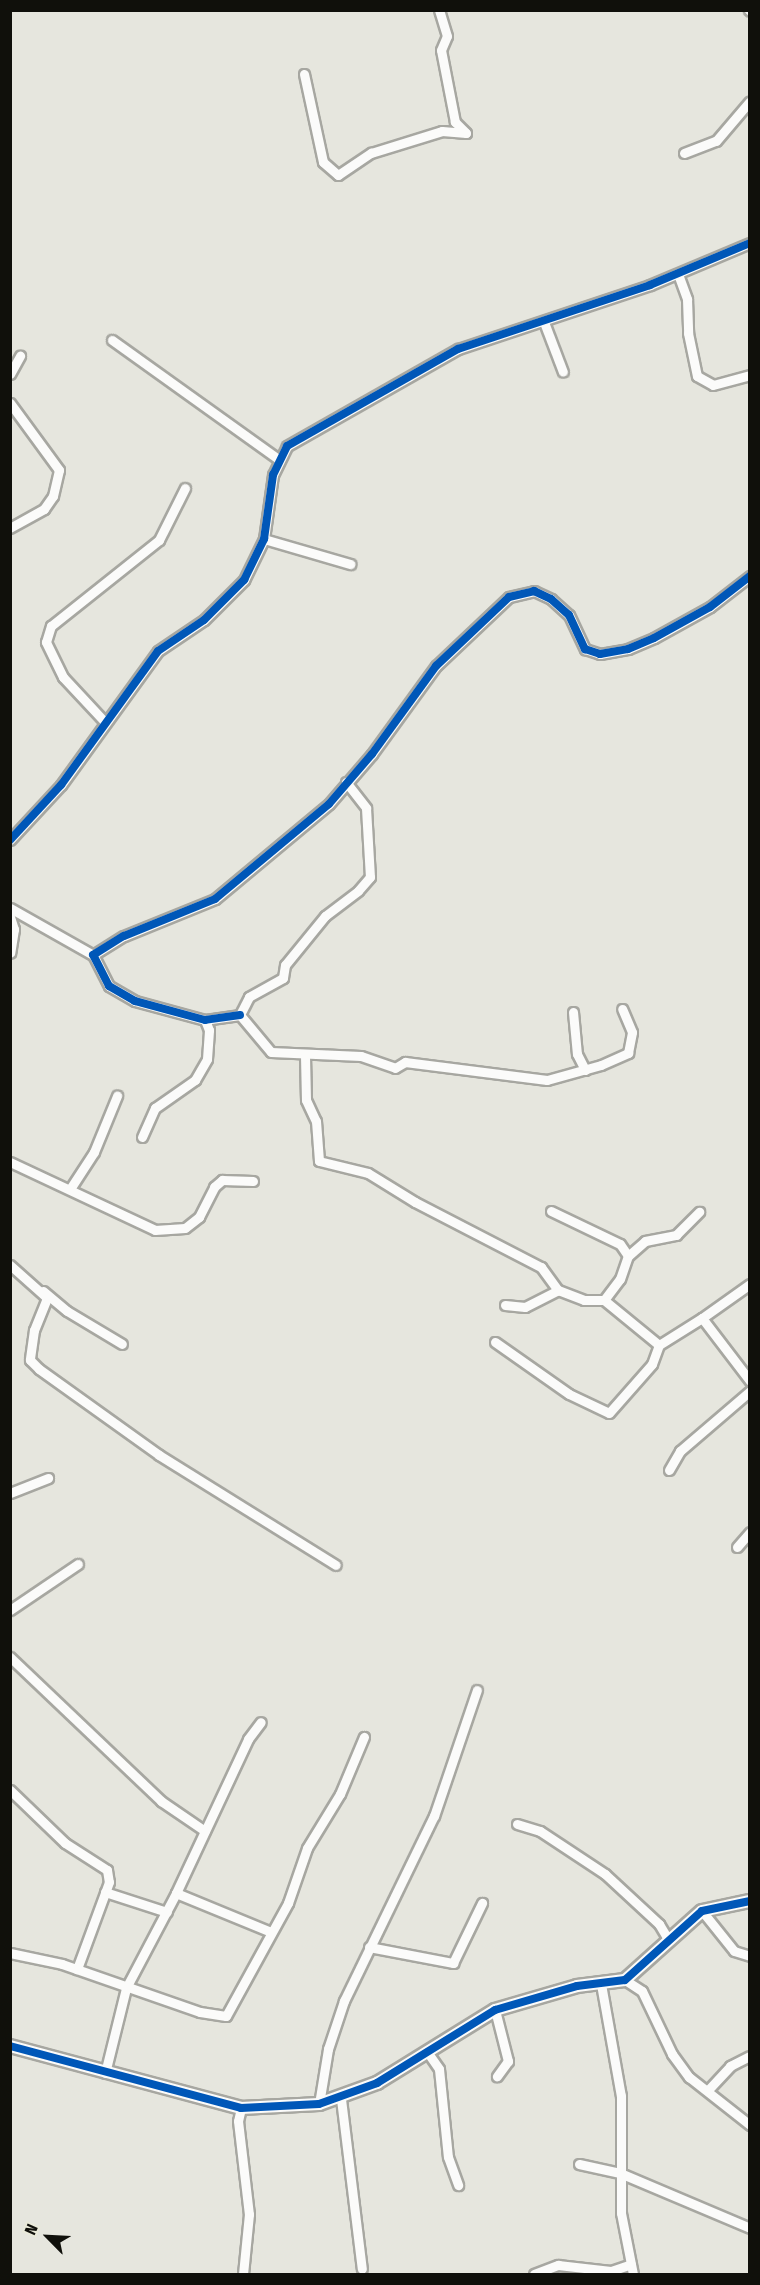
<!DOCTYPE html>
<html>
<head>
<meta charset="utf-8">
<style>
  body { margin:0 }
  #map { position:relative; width:760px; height:2285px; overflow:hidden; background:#e6e6de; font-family:"Fira Sans Condensed",sans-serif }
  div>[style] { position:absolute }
  .roads { filter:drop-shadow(2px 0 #a7a7a1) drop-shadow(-2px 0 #a7a7a1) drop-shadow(0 2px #a7a7a1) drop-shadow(0 -2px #a7a7a1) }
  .minor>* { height:9px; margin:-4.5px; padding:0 4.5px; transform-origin:4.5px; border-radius:4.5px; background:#fbfbfa }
  .tertiary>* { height:12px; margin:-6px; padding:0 6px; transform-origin:6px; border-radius:6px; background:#fbfbfa }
  .cycleway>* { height:8px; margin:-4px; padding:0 4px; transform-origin:4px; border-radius:4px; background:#0057b8 }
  span { translate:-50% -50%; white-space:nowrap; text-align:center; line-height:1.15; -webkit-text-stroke:4.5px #eaeada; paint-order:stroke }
  .frame { position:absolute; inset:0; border:12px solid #10100b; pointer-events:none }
  .north { position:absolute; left:18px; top:2207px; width:60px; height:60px; -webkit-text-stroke:4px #eaeada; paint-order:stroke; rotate:294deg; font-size:16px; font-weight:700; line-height:24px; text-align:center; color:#10100b }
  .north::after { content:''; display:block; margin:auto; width:21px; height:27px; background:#10100b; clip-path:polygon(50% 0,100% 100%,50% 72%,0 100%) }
</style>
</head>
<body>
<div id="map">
  <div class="roads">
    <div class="minor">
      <div style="left:749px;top:10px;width:1px;rotate:45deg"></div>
      <div style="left:304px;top:74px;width:90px;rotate:77.8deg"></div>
      <div style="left:323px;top:162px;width:20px;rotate:41deg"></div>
      <div style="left:338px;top:175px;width:40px;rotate:-34deg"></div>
      <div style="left:371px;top:153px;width:74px;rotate:-17.2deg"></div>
      <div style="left:442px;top:131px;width:24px;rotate:5deg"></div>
      <div style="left:466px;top:133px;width:16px;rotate:-135deg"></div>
      <div style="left:455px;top:122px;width:73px;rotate:-101deg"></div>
      <div style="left:441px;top:50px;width:15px;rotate:-67deg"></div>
      <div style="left:447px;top:36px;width:27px;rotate:-107deg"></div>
      <div style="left:684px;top:153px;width:34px;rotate:-21deg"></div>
      <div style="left:716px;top:141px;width:52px;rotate:-49.6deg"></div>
      <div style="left:678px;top:274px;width:27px;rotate:70deg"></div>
      <div style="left:687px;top:299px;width:34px;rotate:88deg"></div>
      <div style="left:688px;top:333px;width:44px;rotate:78.2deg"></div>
      <div style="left:697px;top:376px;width:18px;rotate:29deg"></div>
      <div style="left:713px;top:385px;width:38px;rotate:-15deg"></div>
      <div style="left:544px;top:322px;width:53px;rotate:69.2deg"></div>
      <div style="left:112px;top:340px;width:204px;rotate:35.6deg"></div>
      <div style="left:10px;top:374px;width:21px;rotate:-61deg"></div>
      <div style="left:10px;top:403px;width:83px;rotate:53.8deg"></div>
      <div style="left:59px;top:470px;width:27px;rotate:103deg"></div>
      <div style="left:53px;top:496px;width:16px;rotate:125deg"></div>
      <div style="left:44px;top:509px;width:39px;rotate:151deg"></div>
      <div style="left:264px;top:539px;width:90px;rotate:16.2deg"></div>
      <div style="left:104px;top:721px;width:60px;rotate:-133deg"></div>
      <div style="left:63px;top:677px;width:39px;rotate:-116deg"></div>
      <div style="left:46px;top:642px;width:17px;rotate:-73deg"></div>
      <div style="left:51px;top:626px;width:138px;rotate:-38.5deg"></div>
      <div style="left:159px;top:540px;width:58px;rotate:-63.4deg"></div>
      <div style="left:346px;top:782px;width:33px;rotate:52deg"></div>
      <div style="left:366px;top:808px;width:69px;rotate:86.7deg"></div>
      <div style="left:370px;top:877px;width:18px;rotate:131deg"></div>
      <div style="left:358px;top:891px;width:41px;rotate:142.9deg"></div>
      <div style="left:325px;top:916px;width:63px;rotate:129.2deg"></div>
      <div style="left:285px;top:965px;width:13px;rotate:99deg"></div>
      <div style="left:283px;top:978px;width:39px;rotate:151deg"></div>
      <div style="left:249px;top:997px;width:20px;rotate:117deg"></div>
      <div style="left:240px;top:1015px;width:48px;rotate:50deg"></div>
      <div style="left:271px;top:1052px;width:90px;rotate:2.5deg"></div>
      <div style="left:361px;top:1056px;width:36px;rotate:19deg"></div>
      <div style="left:395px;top:1068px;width:12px;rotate:-31deg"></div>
      <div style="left:405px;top:1062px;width:143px;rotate:7.2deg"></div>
      <div style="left:547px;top:1080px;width:56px;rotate:-15.5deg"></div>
      <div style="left:601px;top:1065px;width:30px;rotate:-24deg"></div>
      <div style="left:628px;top:1053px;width:21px;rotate:-79deg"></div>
      <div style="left:632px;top:1032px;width:25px;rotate:-113deg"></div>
      <div style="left:10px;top:840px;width:75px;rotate:-47.2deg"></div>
      <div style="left:61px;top:785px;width:165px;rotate:-54.1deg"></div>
      <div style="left:158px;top:651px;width:55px;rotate:-34deg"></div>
      <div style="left:204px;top:620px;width:57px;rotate:-45deg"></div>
      <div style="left:244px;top:580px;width:46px;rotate:-64deg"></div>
      <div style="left:264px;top:539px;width:65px;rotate:-82deg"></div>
      <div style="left:273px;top:475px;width:32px;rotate:-64deg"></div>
      <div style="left:287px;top:446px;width:197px;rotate:-29.6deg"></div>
      <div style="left:458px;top:349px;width:202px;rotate:-18.4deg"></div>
      <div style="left:650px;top:285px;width:108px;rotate:-22.8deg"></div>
      <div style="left:10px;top:908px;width:95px;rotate:29.5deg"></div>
      <div style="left:10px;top:917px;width:13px;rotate:72deg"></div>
      <div style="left:14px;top:929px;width:24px;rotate:99deg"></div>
      <div style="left:573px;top:1012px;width:42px;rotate:84.6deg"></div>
      <div style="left:577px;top:1054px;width:18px;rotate:63deg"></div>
      <div style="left:240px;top:1015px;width:35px;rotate:172deg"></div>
      <div style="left:205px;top:1020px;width:73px;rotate:-164.8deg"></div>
      <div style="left:135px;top:1001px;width:30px;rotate:-150deg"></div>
      <div style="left:109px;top:986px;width:35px;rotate:-117deg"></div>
      <div style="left:93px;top:955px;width:36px;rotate:-32deg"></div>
      <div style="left:124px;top:936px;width:98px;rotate:-22.1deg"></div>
      <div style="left:215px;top:899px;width:148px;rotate:-39.8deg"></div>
      <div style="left:329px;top:804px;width:66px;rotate:-49.3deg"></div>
      <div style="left:372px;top:754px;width:109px;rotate:-54deg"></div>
      <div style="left:436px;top:666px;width:100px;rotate:-43.4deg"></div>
      <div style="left:509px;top:597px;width:26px;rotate:-13deg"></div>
      <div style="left:534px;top:591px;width:19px;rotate:25deg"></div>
      <div style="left:551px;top:599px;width:24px;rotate:42deg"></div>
      <div style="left:569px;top:615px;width:38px;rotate:65deg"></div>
      <div style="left:585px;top:649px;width:16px;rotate:18deg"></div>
      <div style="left:600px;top:654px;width:28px;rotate:-10deg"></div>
      <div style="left:628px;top:649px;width:28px;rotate:-23deg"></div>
      <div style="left:654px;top:638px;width:64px;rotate:-29deg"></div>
      <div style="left:710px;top:607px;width:51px;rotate:-37.8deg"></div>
      <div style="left:305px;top:1056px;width:44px;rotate:88.7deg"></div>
      <div style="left:306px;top:1100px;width:23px;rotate:65deg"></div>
      <div style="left:316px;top:1121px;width:40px;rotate:85.7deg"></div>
      <div style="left:319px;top:1161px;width:50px;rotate:13.8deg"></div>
      <div style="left:368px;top:1173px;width:55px;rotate:31.7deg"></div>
      <div style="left:415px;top:1202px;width:142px;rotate:27.3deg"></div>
      <div style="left:541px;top:1267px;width:29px;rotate:54deg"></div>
      <div style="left:558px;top:1290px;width:28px;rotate:21deg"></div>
      <div style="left:584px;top:1300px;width:20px"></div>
      <div style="left:604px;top:1300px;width:26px;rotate:-53deg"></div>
      <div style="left:620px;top:1279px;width:24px;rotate:-71deg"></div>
      <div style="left:628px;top:1256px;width:23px;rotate:-41deg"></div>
      <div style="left:645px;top:1241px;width:32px;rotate:-11deg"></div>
      <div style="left:676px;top:1235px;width:33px;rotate:-45deg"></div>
      <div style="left:142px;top:1137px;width:32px;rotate:-66deg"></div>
      <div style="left:155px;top:1108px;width:49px;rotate:-35deg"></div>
      <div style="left:195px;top:1080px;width:24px;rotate:-60deg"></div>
      <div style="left:207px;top:1059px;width:29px;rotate:-86deg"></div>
      <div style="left:209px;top:1030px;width:11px;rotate:-112deg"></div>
      <div style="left:10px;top:1162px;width:160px;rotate:25.1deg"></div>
      <div style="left:155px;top:1230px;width:30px;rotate:-4deg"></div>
      <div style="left:185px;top:1228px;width:18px;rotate:-38deg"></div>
      <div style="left:199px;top:1217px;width:34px;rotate:-63deg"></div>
      <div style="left:214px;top:1187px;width:11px;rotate:-41deg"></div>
      <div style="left:222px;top:1180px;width:31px;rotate:2deg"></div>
      <div style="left:70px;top:1189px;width:44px;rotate:-57deg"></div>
      <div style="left:94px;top:1152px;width:61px;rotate:-67.7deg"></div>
      <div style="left:551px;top:1211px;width:76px;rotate:25.6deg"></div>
      <div style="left:620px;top:1244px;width:14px;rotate:56deg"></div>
      <div style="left:10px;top:1265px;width:50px;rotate:41.7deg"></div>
      <div style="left:47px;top:1298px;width:35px;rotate:112deg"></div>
      <div style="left:34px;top:1330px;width:30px;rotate:98deg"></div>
      <div style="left:30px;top:1360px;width:13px;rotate:45deg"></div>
      <div style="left:39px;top:1369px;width:148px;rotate:35.6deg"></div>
      <div style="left:159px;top:1455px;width:208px;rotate:31.9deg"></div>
      <div style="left:750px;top:1284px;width:59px;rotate:144.7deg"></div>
      <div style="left:702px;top:1318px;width:79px;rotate:52.7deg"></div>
      <div style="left:43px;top:1291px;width:31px;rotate:40deg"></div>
      <div style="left:67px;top:1311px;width:64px;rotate:31deg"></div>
      <div style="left:604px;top:1300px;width:71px;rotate:39.3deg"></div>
      <div style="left:659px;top:1345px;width:51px;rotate:-32.1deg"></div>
      <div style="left:505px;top:1305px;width:20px;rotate:6deg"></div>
      <div style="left:525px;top:1307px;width:37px;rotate:-27deg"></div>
      <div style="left:495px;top:1342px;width:90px;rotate:35.1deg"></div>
      <div style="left:569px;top:1394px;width:44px;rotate:25.4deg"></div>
      <div style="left:609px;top:1413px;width:65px;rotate:-48.7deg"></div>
      <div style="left:652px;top:1364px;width:20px;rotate:-70deg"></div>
      <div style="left:669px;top:1470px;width:22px;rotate:-60deg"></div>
      <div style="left:680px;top:1451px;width:92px;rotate:-40.6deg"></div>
      <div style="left:10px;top:1493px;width:41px;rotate:-21.5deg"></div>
      <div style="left:737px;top:1547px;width:20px;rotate:-49deg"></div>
      <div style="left:10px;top:1610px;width:82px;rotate:-34.1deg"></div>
      <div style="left:10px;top:1657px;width:209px;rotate:43.6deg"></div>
      <div style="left:161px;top:1801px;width:53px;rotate:34.3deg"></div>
      <div style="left:10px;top:1790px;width:76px;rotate:43.9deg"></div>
      <div style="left:65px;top:1843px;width:50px;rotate:32.7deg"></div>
      <div style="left:107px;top:1870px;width:12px;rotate:81deg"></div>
      <div style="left:109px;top:1882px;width:93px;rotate:110.2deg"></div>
      <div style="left:517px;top:1824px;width:24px;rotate:17deg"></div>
      <div style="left:540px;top:1831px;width:78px;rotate:33.5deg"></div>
      <div style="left:605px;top:1874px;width:74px;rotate:42.8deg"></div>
      <div style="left:659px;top:1924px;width:17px;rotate:59deg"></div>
      <div style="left:105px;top:1892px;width:65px;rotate:17.9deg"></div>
      <div style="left:176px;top:1893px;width:103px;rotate:22.3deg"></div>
      <div style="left:702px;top:1911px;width:51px;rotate:51.3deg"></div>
      <div style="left:734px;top:1951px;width:17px;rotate:17deg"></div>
      <div style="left:369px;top:1947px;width:86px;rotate:10.8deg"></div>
      <div style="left:453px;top:1963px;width:67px;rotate:-64.2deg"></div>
      <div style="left:10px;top:1953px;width:53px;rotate:11.9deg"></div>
      <div style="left:62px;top:1964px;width:146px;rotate:19.2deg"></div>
      <div style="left:200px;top:2012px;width:26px;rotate:9deg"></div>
      <div style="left:226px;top:2016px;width:129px;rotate:-61.2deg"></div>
      <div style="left:288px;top:1903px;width:58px;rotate:-70.9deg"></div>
      <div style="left:307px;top:1848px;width:63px;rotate:-58.6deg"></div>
      <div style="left:340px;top:1794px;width:62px;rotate:-67.2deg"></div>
      <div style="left:625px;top:1980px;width:20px;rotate:33deg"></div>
      <div style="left:642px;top:1991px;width:70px;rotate:64.5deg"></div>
      <div style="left:672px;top:2054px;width:29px;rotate:54deg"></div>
      <div style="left:689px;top:2077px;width:78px;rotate:38.2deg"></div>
      <div style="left:601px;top:1984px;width:114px;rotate:79.9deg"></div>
      <div style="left:621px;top:2096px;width:117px;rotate:90deg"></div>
      <div style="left:621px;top:2213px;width:62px;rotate:78.9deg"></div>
      <div style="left:495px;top:2010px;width:53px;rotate:75.7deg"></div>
      <div style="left:508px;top:2061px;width:19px;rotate:126deg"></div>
      <div style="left:428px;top:2053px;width:19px;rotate:55deg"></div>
      <div style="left:439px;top:2069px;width:88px;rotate:84.2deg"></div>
      <div style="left:448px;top:2157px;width:30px;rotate:70deg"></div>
      <div style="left:105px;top:2073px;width:88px;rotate:-76.1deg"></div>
      <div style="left:126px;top:1988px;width:107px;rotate:-62.2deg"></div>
      <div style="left:176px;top:1893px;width:170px;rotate:-64.9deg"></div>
      <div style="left:248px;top:1739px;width:21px;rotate:-53deg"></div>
      <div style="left:708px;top:2090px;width:33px;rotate:-47deg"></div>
      <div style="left:730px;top:2066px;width:22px;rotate:-27deg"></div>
      <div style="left:341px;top:2099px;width:171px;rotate:83deg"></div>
      <div style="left:319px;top:2104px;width:56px;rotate:-80.7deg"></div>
      <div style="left:328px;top:2049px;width:51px;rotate:-71.6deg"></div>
      <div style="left:344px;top:2001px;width:206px;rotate:-64.1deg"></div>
      <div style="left:434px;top:1816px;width:133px;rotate:-71.2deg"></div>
      <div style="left:241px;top:2108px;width:13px;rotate:103deg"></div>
      <div style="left:238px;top:2121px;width:94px;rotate:83.3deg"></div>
      <div style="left:249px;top:2214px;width:60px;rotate:95.7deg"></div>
      <div style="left:579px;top:2164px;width:42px;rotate:12.4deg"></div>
      <div style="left:620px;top:2173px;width:141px;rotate:22.9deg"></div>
      <div style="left:534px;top:2274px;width:26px;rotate:-21deg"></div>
      <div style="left:558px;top:2265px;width:53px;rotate:6.5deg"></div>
      <div style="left:611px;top:2271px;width:21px;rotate:-19deg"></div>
    </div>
    <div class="tertiary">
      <div style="left:10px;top:2046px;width:239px;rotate:15deg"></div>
      <div style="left:241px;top:2108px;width:78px;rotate:-2.9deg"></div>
      <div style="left:319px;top:2104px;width:62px;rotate:-19.9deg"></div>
      <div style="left:377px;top:2083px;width:139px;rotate:-31.7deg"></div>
      <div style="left:495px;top:2010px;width:85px;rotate:-16.3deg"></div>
      <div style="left:577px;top:1986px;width:48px;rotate:-7.1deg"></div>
      <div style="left:625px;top:1980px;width:103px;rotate:-41.9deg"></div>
      <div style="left:702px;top:1911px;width:49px;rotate:-11.8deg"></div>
    </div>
  </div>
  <div class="cycleway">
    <div style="left:10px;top:840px;width:75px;rotate:-47.2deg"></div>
    <div style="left:61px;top:785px;width:165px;rotate:-54.1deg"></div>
    <div style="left:158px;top:651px;width:55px;rotate:-34deg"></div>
    <div style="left:204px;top:620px;width:57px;rotate:-45deg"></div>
    <div style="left:244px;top:580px;width:46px;rotate:-64deg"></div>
    <div style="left:264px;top:539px;width:65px;rotate:-82deg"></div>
    <div style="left:273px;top:475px;width:32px;rotate:-64deg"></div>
    <div style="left:287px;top:446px;width:197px;rotate:-29.6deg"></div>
    <div style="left:458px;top:349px;width:202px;rotate:-18.4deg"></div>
    <div style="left:650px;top:285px;width:108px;rotate:-22.8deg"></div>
    <div style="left:240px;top:1015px;width:35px;rotate:172deg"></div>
    <div style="left:205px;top:1020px;width:73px;rotate:-164.8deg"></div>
    <div style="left:135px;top:1001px;width:30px;rotate:-150deg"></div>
    <div style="left:109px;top:986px;width:35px;rotate:-117deg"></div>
    <div style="left:93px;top:955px;width:36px;rotate:-32deg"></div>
    <div style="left:124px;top:936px;width:98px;rotate:-22.1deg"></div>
    <div style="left:215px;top:899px;width:148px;rotate:-39.8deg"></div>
    <div style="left:329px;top:804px;width:66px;rotate:-49.3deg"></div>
    <div style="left:372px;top:754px;width:109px;rotate:-54deg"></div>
    <div style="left:436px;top:666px;width:100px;rotate:-43.4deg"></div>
    <div style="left:509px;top:597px;width:26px;rotate:-13deg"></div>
    <div style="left:534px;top:591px;width:19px;rotate:25deg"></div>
    <div style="left:551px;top:599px;width:24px;rotate:42deg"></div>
    <div style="left:569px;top:615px;width:38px;rotate:65deg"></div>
    <div style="left:585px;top:649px;width:16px;rotate:18deg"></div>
    <div style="left:600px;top:654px;width:28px;rotate:-10deg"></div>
    <div style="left:628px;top:649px;width:28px;rotate:-23deg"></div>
    <div style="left:654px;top:638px;width:64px;rotate:-29deg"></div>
    <div style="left:710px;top:607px;width:51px;rotate:-37.8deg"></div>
    <div style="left:10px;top:2046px;width:239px;rotate:15deg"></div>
    <div style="left:241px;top:2108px;width:78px;rotate:-2.9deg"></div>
    <div style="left:319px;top:2104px;width:62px;rotate:-19.9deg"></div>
    <div style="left:377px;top:2083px;width:139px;rotate:-31.7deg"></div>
    <div style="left:495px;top:2010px;width:85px;rotate:-16.3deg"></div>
    <div style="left:577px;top:1986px;width:48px;rotate:-7.1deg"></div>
    <div style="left:625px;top:1980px;width:103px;rotate:-41.9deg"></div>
    <div style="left:702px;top:1911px;width:49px;rotate:-11.8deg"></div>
  </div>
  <div class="frame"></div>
  <div class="north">N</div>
</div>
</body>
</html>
